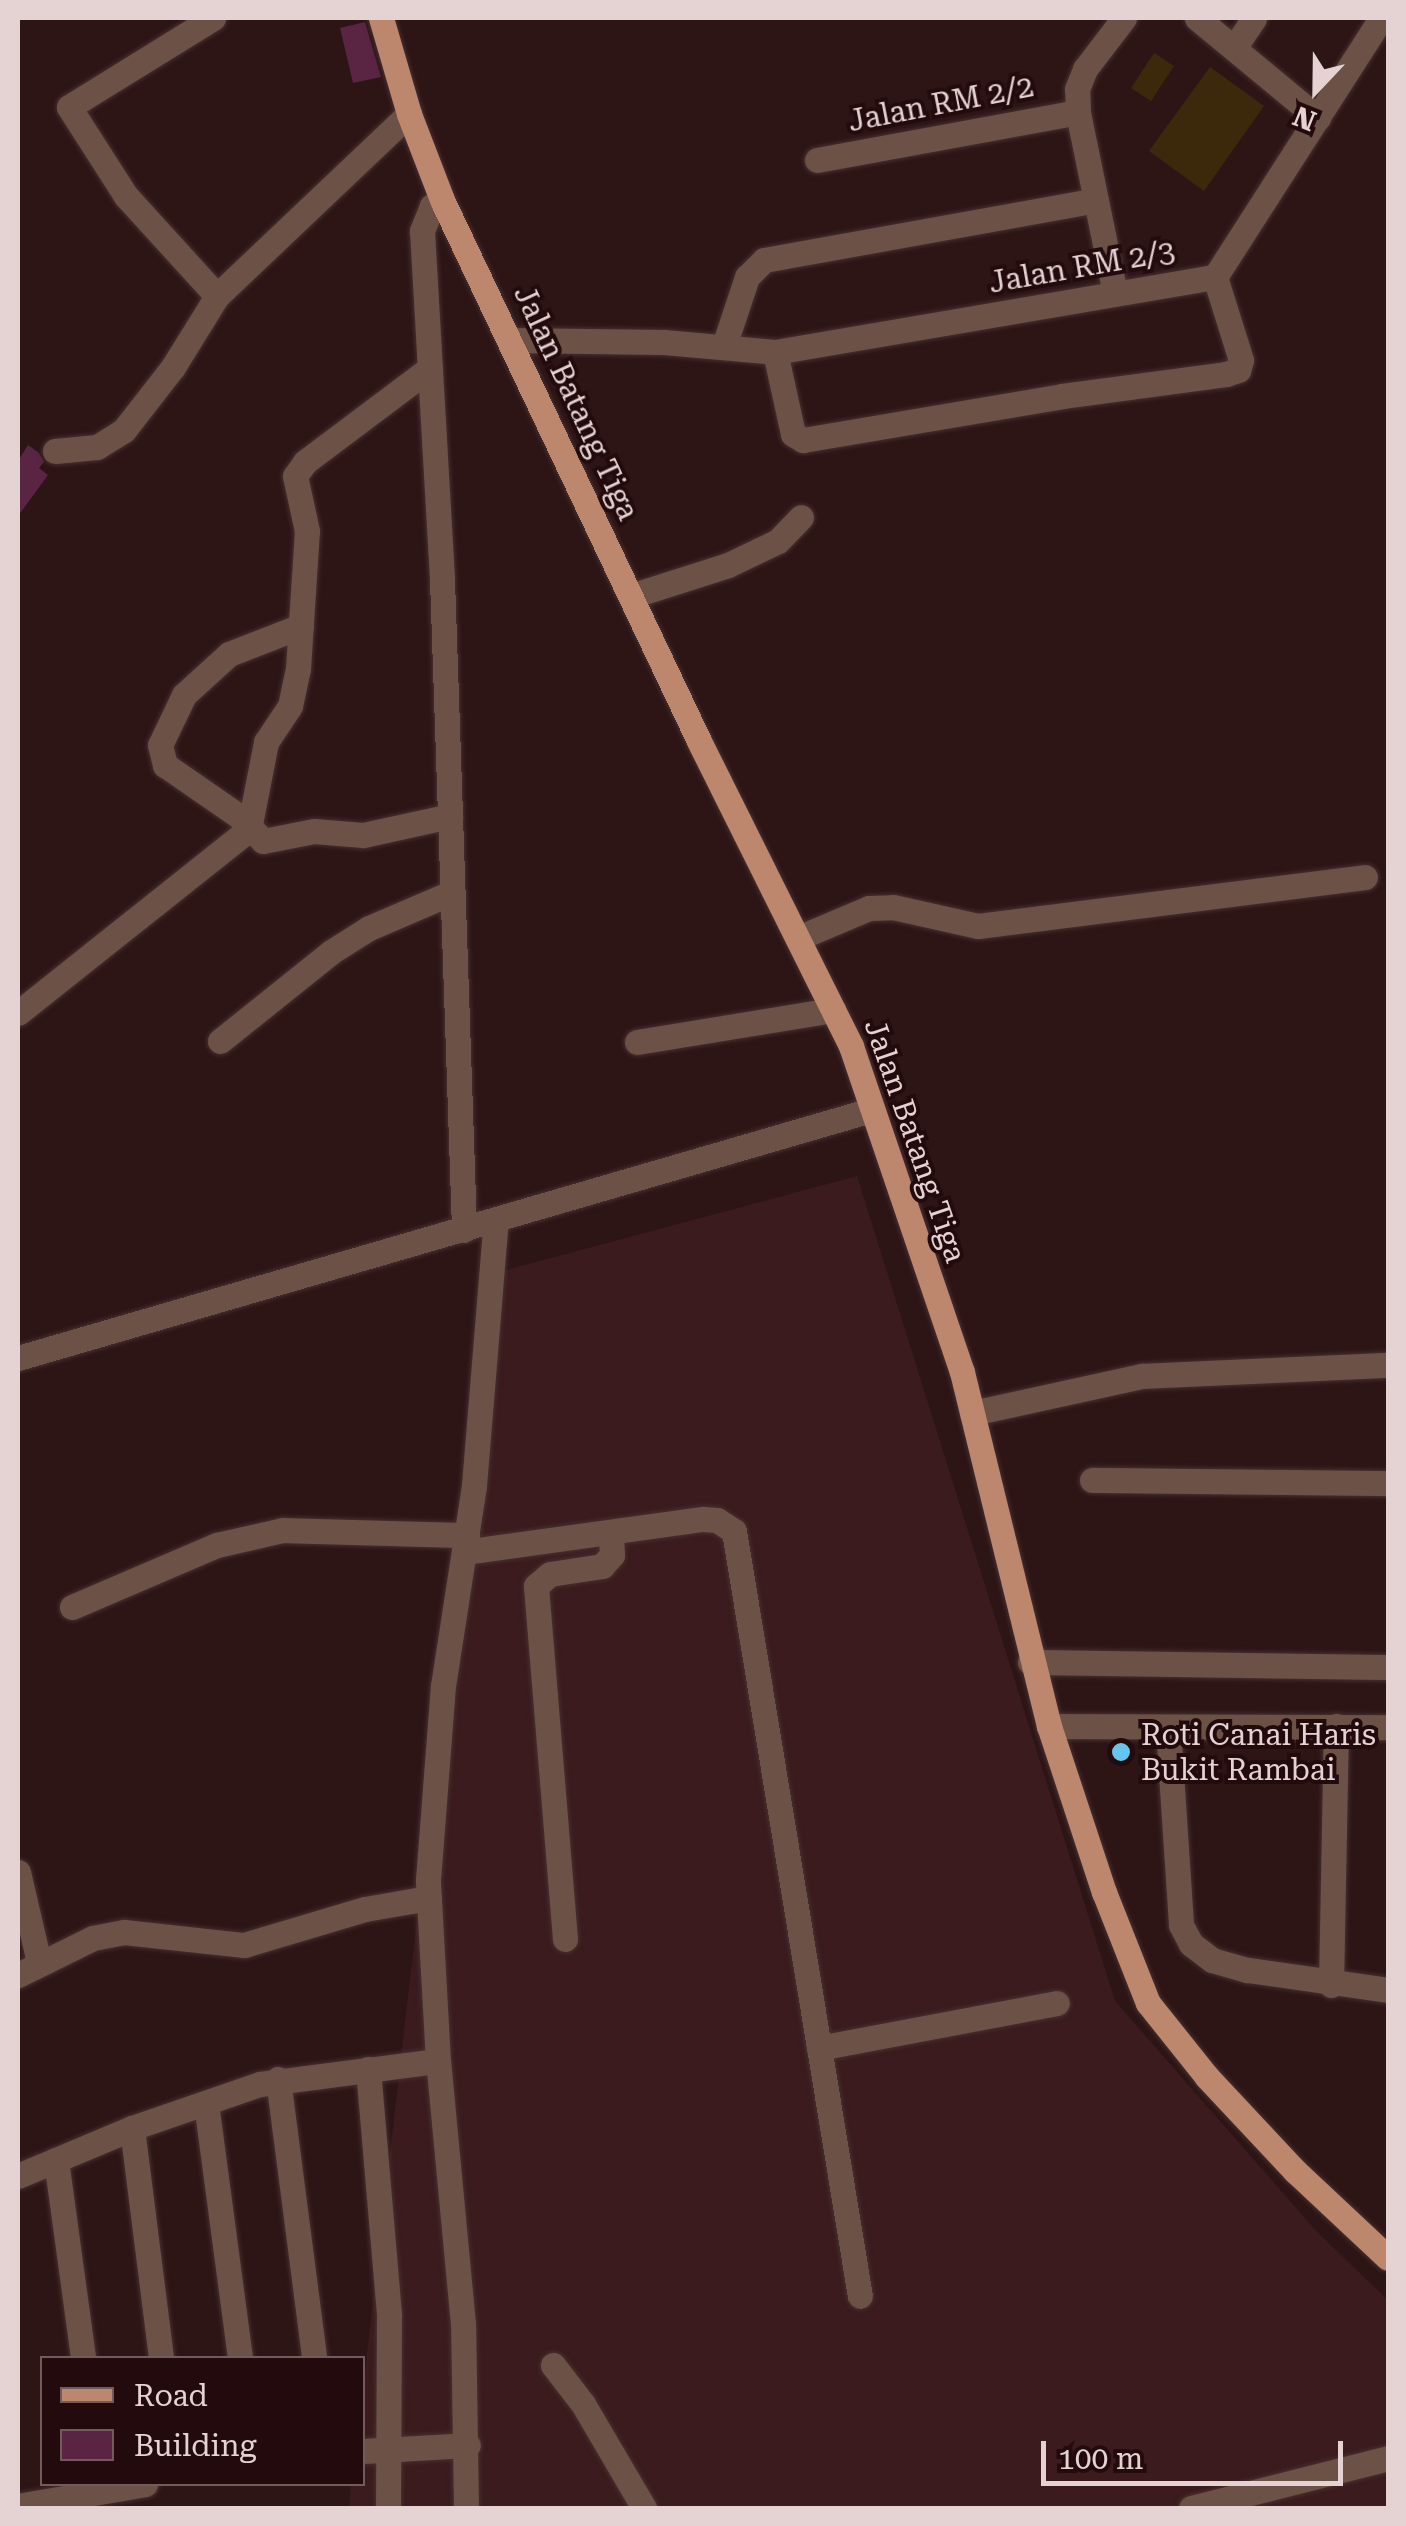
<!DOCTYPE html>
<style>
body{margin:0}
#map{position:relative;width:1406px;height:2526px;overflow:hidden;background:#2d1516;font-family:"Roboto Serif",serif}
div>[style]{position:absolute}
.built>*{inset:0;background:#3b1b1d}
.green>*{inset:0;background:#3c290b}
.building>*{inset:0;background:#5a2443}
.roads{filter:drop-shadow(0 0 2px #473030) drop-shadow(0 0 2px #473030)}
.minor>*{height:25px;margin:-12.5px;padding:0 12.5px;transform-origin:12.5px;border-radius:12.5px;background:#6c5246}
.major>*{height:25px;margin:-12.5px;padding:0 12.5px;transform-origin:12.5px;border-radius:12.5px;background:#bd876e}
.dots>*{width:28px;height:28px;translate:-50% -50%;box-sizing:border-box;border:5px solid #230b0d;border-radius:50%}
span{translate:-50% -50%;white-space:nowrap;text-align:center;line-height:1.15;-webkit-text-stroke:8px #230b0d;paint-order:stroke}
.street-label{font-size:30px;color:#e5d3d3}
.poi-label{font-size:30px;color:#e5d3d3}
.left{translate:0 -50%;text-align:left}
.frame{position:absolute;inset:0;border:20px solid #e5d3d3;pointer-events:none}
.legend{position:absolute;left:40px;top:2356px;width:325px;height:130px;box-sizing:border-box;background:#230b0d;border:2px solid #715b5c;margin:0;padding:12px 18px;list-style:none;font-size:30px;color:#e5d3d3}
.legend li{display:flex;align-items:center;gap:20px;height:50px}
.legend b{width:50px;border:2px solid #715b5c}
.north{position:absolute;left:1266px;top:40px;width:100px;height:100px;-webkit-text-stroke:8px #230b0d;paint-order:stroke;rotate:202deg;font-size:28px;font-weight:700;line-height:40px;text-align:center;color:#e5d3d3}
.north::after{content:'';display:block;margin:auto;width:35px;height:45px;background:#e5d3d3;clip-path:polygon(50% 0,100% 100%,50% 72%,0 100%)}
.scale{position:absolute;left:1041px;top:2441px;width:302px;height:45px;box-sizing:border-box;border:5px solid #e5d3d3;border-top:0;padding-left:12px;font-size:30px;line-height:35px;white-space:nowrap;color:#e5d3d3;-webkit-text-stroke:8px #230b0d;paint-order:stroke}
</style>
<div id="map">
<div class="built">
<i style="clip-path:polygon(857px 1176px,1115px 2001px,1318px 2233px,1388px 2300px,1388px 2508px,349px 2508px,351px 2484px,362px 2484px,363px 2388px,491px 1274px)"></i>
</div>
<div class="green">
<i style="clip-path:polygon(1154px 53px,1174px 66px,1151px 101px,1131px 88px)"></i>
<i style="clip-path:polygon(1210px 67px,1264px 106px,1204px 191px,1149px 151px)"></i>
</div>
<div class="building">
<i style="clip-path:polygon(365px 22px,381px 77px,353px 83px,340px 28px)"></i>
<i style="clip-path:polygon(28px 445px,39px 453px,44px 462px,39px 468px,48px 475px,18px 516px,18px 461px)"></i>
</div>
<div class="roads">
<div class="minor">
<i style="left:213px;top:18px;width:169px;rotate:148.3deg"></i>
<i style="left:69px;top:107px;width:106px;rotate:57.4deg"></i>
<i style="left:126px;top:196px;width:135px;rotate:47.7deg"></i>
<i style="left:1197px;top:18px;width:157px;rotate:39.6deg"></i>
<i style="left:1236px;top:45px;width:32px;rotate:-56deg"></i>
<i style="left:817px;top:160px;width:265px;rotate:-10.4deg"></i>
<i style="left:443px;top:202px;width:12px;rotate:160deg"></i>
<i style="left:432px;top:206px;width:27px;rotate:112deg"></i>
<i style="left:422px;top:231px;width:349px;rotate:86.7deg"></i>
<i style="left:442px;top:579px;width:651px;rotate:88.06deg"></i>
<i style="left:1115px;top:293px;width:185px;rotate:-101.6deg"></i>
<i style="left:1078px;top:112px;width:23px;rotate:-92deg"></i>
<i style="left:1077px;top:89px;width:22px;rotate:-68deg"></i>
<i style="left:1085px;top:69px;width:64px;rotate:-52.6deg"></i>
<i style="left:510px;top:340px;width:154px;rotate:0.7deg"></i>
<i style="left:664px;top:342px;width:111px;rotate:5.1deg"></i>
<i style="left:775px;top:352px;width:446px;rotate:-9.7deg"></i>
<i style="left:1215px;top:277px;width:308px;rotate:-57.3deg"></i>
<i style="left:724px;top:346px;width:73px;rotate:-71.6deg"></i>
<i style="left:747px;top:277px;width:24px;rotate:-45deg"></i>
<i style="left:764px;top:260px;width:337px;rotate:-10.2deg"></i>
<i style="left:775px;top:352px;width:84px;rotate:77.6deg"></i>
<i style="left:793px;top:434px;width:12px;rotate:31deg"></i>
<i style="left:803px;top:440px;width:263px;rotate:-9.6deg"></i>
<i style="left:1062px;top:396px;width:165px;rotate:-7.6deg"></i>
<i style="left:1226px;top:374px;width:13px;rotate:-18deg"></i>
<i style="left:1238px;top:370px;width:10px;rotate:-73deg"></i>
<i style="left:1241px;top:360px;width:87px;rotate:-107.4deg"></i>
<i style="left:55px;top:451px;width:42px;rotate:-5.4deg"></i>
<i style="left:97px;top:447px;width:32px;rotate:-32deg"></i>
<i style="left:124px;top:430px;width:80px;rotate:-52.1deg"></i>
<i style="left:173px;top:367px;width:84px;rotate:-58.2deg"></i>
<i style="left:217px;top:296px;width:265px;rotate:-43.5deg"></i>
<i style="left:631px;top:596px;width:102px;rotate:-17.7deg"></i>
<i style="left:728px;top:565px;width:55px;rotate:-25.6deg"></i>
<i style="left:778px;top:541px;width:33px;rotate:-46deg"></i>
<i style="left:301px;top:626px;width:77px;rotate:158.7deg"></i>
<i style="left:229px;top:654px;width:61px;rotate:137.7deg"></i>
<i style="left:184px;top:695px;width:55px;rotate:115.6deg"></i>
<i style="left:160px;top:745px;width:21px;rotate:76deg"></i>
<i style="left:165px;top:765px;width:91px;rotate:34.7deg"></i>
<i style="left:240px;top:817px;width:33px;rotate:46deg"></i>
<i style="left:263px;top:841px;width:52px;rotate:-11.1deg"></i>
<i style="left:314px;top:831px;width:49px;rotate:4.7deg"></i>
<i style="left:363px;top:835px;width:89px;rotate:-12.3deg"></i>
<i style="left:798px;top:938px;width:77px;rotate:-22.9deg"></i>
<i style="left:869px;top:908px;width:24px;rotate:-2deg"></i>
<i style="left:893px;top:907px;width:87px;rotate:12.6deg"></i>
<i style="left:978px;top:926px;width:390px;rotate:-7.2deg"></i>
<i style="left:18px;top:1013px;width:295px;rotate:-38.5deg"></i>
<i style="left:249px;top:829px;width:89px;rotate:-78.9deg"></i>
<i style="left:266px;top:742px;width:43px;rotate:-56.3deg"></i>
<i style="left:290px;top:706px;width:38px;rotate:-78deg"></i>
<i style="left:298px;top:669px;width:138px;rotate:-86.3deg"></i>
<i style="left:307px;top:531px;width:56px;rotate:-102.3deg"></i>
<i style="left:295px;top:476px;width:17px;rotate:-54deg"></i>
<i style="left:305px;top:462px;width:156px;rotate:-36.9deg"></i>
<i style="left:220px;top:1041px;width:142px;rotate:-38.7deg"></i>
<i style="left:331px;top:952px;width:45px;rotate:-32.3deg"></i>
<i style="left:369px;top:928px;width:91px;rotate:-23.2deg"></i>
<i style="left:637px;top:1042px;width:199px;rotate:-9.3deg"></i>
<i style="left:18px;top:1358px;width:888px;rotate:-16.21deg"></i>
<i style="left:972px;top:1413px;width:174px;rotate:-12.3deg"></i>
<i style="left:1142px;top:1376px;width:246px;rotate:-2.6deg"></i>
<i style="left:1092px;top:1480px;width:296px;rotate:0.6deg"></i>
<i style="left:464px;top:1552px;width:241px;rotate:-7.9deg"></i>
<i style="left:703px;top:1519px;width:14px;rotate:4deg"></i>
<i style="left:717px;top:1520px;width:20px;rotate:33deg"></i>
<i style="left:734px;top:1531px;width:775px;rotate:80.65deg"></i>
<i style="left:72px;top:1607px;width:158px;rotate:-23.2deg"></i>
<i style="left:217px;top:1545px;width:68px;rotate:-12.8deg"></i>
<i style="left:283px;top:1530px;width:184px;rotate:1.6deg"></i>
<i style="left:1030px;top:1662px;width:358px;rotate:0.8deg"></i>
<i style="left:1049px;top:1726px;width:339px;rotate:0.2deg"></i>
<i style="left:1168px;top:1728px;width:197px;rotate:86.2deg"></i>
<i style="left:1181px;top:1925px;width:21px;rotate:62deg"></i>
<i style="left:1191px;top:1944px;width:26px;rotate:37deg"></i>
<i style="left:1212px;top:1960px;width:37px;rotate:16deg"></i>
<i style="left:1248px;top:1970px;width:141px;rotate:8.1deg"></i>
<i style="left:18px;top:1872px;width:92px;rotate:76.9deg"></i>
<i style="left:565px;top:1939px;width:354px;rotate:-94.7deg"></i>
<i style="left:536px;top:1586px;width:18px;rotate:-41deg"></i>
<i style="left:550px;top:1574px;width:53px;rotate:-8.7deg"></i>
<i style="left:602px;top:1566px;width:15px;rotate:-48deg"></i>
<i style="left:612px;top:1555px;width:21px;rotate:-93deg"></i>
<i style="left:18px;top:1975px;width:84px;rotate:-26.3deg"></i>
<i style="left:93px;top:1938px;width:32px;rotate:-11deg"></i>
<i style="left:124px;top:1932px;width:121px;rotate:6.2deg"></i>
<i style="left:244px;top:1945px;width:126px;rotate:-16.6deg"></i>
<i style="left:365px;top:1909px;width:65px;rotate:-9.8deg"></i>
<i style="left:1331px;top:1985px;width:259px;rotate:-88.9deg"></i>
<i style="left:819px;top:2048px;width:242px;rotate:-10.7deg"></i>
<i style="left:368px;top:2069px;width:248px;rotate:85.1deg"></i>
<i style="left:389px;top:2316px;width:192px;rotate:90.3deg"></i>
<i style="left:278px;top:2079px;width:281px;rotate:82.6deg"></i>
<i style="left:206px;top:2103px;width:257px;rotate:82.4deg"></i>
<i style="left:132px;top:2128px;width:232px;rotate:82.8deg"></i>
<i style="left:56px;top:2160px;width:200px;rotate:82.2deg"></i>
<i style="left:18px;top:2176px;width:124px;rotate:-22.8deg"></i>
<i style="left:132px;top:2128px;width:135px;rotate:-19deg"></i>
<i style="left:260px;top:2084px;width:179px;rotate:-7.4deg"></i>
<i style="left:553px;top:2365px;width:49px;rotate:52.4deg"></i>
<i style="left:583px;top:2404px;width:121px;rotate:59.6deg"></i>
<i style="left:362px;top:2451px;width:106px;rotate:-3.2deg"></i>
<i style="left:18px;top:2506px;width:129px;rotate:-9.8deg"></i>
<i style="left:466px;top:2508px;width:184px;rotate:-90.9deg"></i>
<i style="left:463px;top:2324px;width:264px;rotate:-95.4deg"></i>
<i style="left:438px;top:2061px;width:181px;rotate:-93.2deg"></i>
<i style="left:428px;top:1880px;width:195px;rotate:-85.6deg"></i>
<i style="left:443px;top:1686px;width:203px;rotate:-81.2deg"></i>
<i style="left:474px;top:1485px;width:266px;rotate:-85.3deg"></i>
<i style="left:1191px;top:2508px;width:203px;rotate:-14.2deg"></i>
</div>
<div class="major">
<i style="left:381px;top:18px;width:100px;rotate:73.7deg"></i>
<i style="left:409px;top:114px;width:94px;rotate:68.9deg"></i>
<i style="left:443px;top:202px;width:597px;rotate:64.59deg"></i>
<i style="left:699px;top:741px;width:341px;rotate:63.5deg"></i>
<i style="left:851px;top:1046px;width:344px;rotate:71.2deg"></i>
<i style="left:962px;top:1372px;width:365px;rotate:76.2deg"></i>
<i style="left:1049px;top:1726px;width:175px;rotate:71.7deg"></i>
<i style="left:1104px;top:1892px;width:119px;rotate:68.4deg"></i>
<i style="left:1148px;top:2003px;width:95px;rotate:51.4deg"></i>
<i style="left:1207px;top:2077px;width:129px;rotate:46.9deg"></i>
<i style="left:1295px;top:2171px;width:127px;rotate:43.1deg"></i>
</div>
</div>
<div class="dots">
<i style="left:1121px;top:1752px;background:#65c5ee"></i>
</div>
<div class="street-label">
<span style="left:941px;top:104px;rotate:-11deg">Jalan RM 2/2</span>
<span style="left:1082px;top:267px;rotate:-10deg">Jalan RM 2/3</span>
<span style="left:576px;top:403px;rotate:65deg">Jalan Batang Tiga</span>
<span style="left:915px;top:1141px;rotate:71deg">Jalan Batang Tiga</span>
</div>
<div class="poi-label">
<span class="left" style="left:1141px;top:1752px">Roti Canai Haris<br>Bukit Rambai</span>
</div>
<div class="frame"></div>
<ul class="legend">
<li><b style="height:12px;background:#bd876e"></b>Road</li>
<li><b style="height:28px;background:#5a2443"></b>Building</li>
</ul>
<div class="north">N</div>
<div class="scale">100 m</div>
</div>
